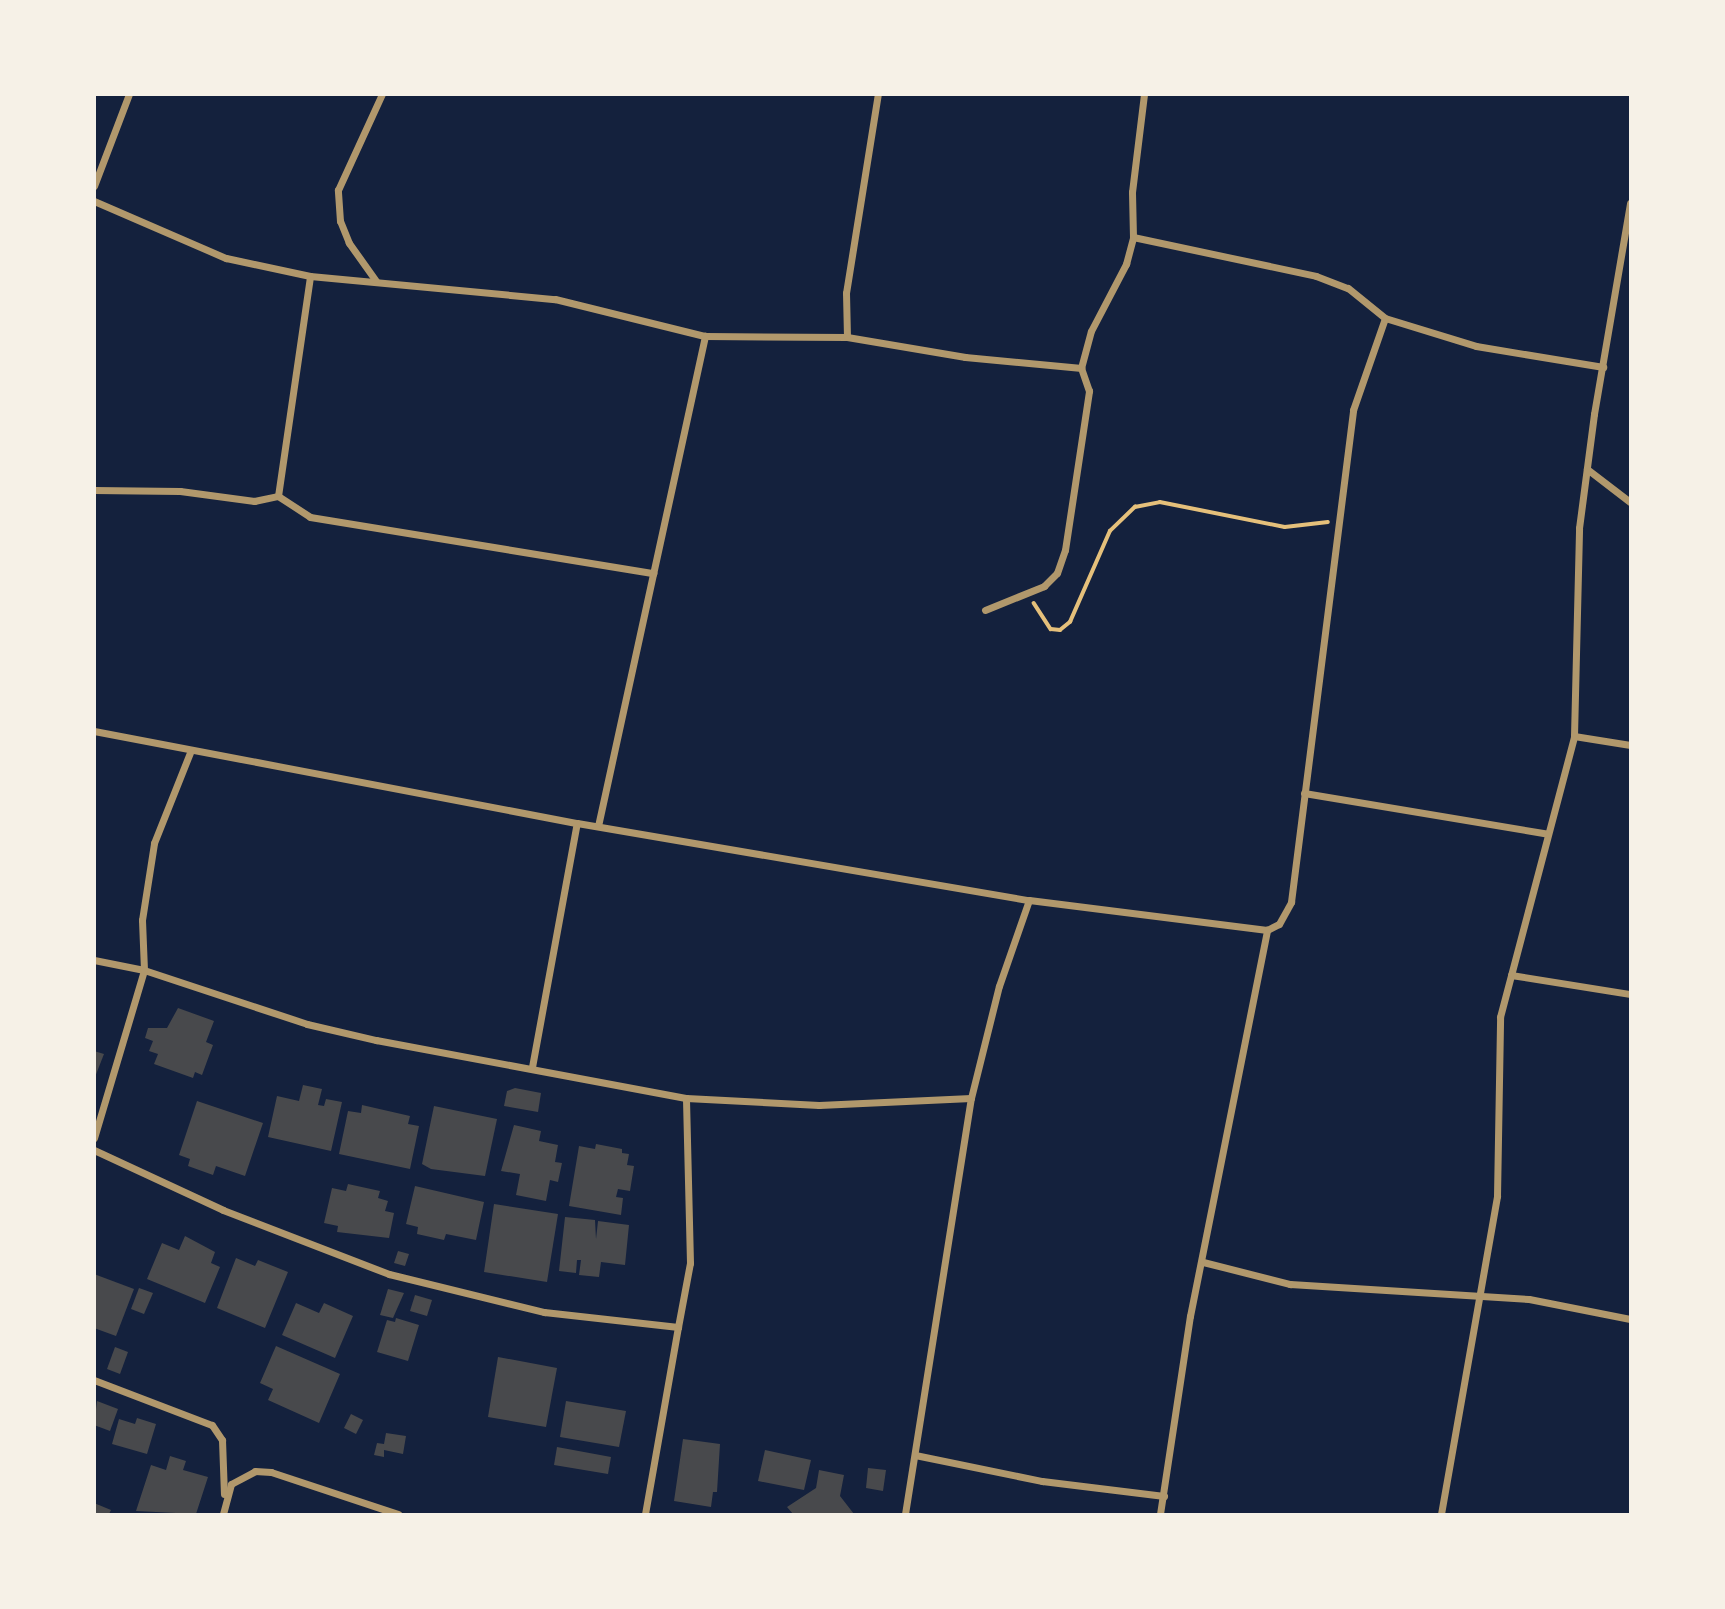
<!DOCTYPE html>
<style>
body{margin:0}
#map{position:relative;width:1725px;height:1609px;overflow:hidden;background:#14213d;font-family:"Nunito Sans",sans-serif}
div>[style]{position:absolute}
.building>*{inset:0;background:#48494c}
.path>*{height:3.5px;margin:-1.75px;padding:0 1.75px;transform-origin:1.75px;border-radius:1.75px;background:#e5c07b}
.minor>*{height:7px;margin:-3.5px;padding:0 3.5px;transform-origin:3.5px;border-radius:3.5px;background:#b1986c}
span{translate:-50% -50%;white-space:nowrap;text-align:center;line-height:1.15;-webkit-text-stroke:7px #f6f1e7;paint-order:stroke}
.frame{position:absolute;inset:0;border:96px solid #f6f1e7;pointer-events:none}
</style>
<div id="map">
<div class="building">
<i style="clip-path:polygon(178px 1008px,214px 1021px,206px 1042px,213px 1045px,202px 1075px,195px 1072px,193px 1078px,154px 1064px,158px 1054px,149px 1051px,153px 1041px,145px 1038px,148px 1028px,167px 1028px)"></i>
<i style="clip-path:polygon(94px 1051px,104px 1054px,95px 1077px,94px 1077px)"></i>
<i style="clip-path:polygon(303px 1085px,322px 1089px,318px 1105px,324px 1106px,326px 1099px,342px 1102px,331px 1151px,268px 1137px,277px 1096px,299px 1101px)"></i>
<i style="clip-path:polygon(515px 1088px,541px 1093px,538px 1112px,504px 1106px,507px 1091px)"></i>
<i style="clip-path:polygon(197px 1101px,263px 1123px,245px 1176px,216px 1166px,213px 1175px,188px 1166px,190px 1159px,179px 1155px)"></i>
<i style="clip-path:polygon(362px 1105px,410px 1116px,408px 1124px,419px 1126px,410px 1169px,339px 1154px,348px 1111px,361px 1113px)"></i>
<i style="clip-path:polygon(434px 1106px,497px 1119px,485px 1176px,431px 1169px,422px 1164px)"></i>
<i style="clip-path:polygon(514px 1125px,541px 1131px,539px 1141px,558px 1145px,555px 1162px,562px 1163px,558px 1182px,550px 1180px,546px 1201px,516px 1195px,520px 1174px,501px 1171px)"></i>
<i style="clip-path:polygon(596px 1144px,622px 1149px,622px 1153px,629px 1154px,627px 1165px,634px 1166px,630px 1191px,618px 1189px,616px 1197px,623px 1198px,621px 1215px,569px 1206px,579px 1146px,595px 1149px)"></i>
<i style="clip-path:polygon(348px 1184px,380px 1191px,378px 1198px,388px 1201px,385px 1211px,394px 1213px,389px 1238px,337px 1232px,338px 1226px,324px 1223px,332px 1188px,346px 1191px)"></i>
<i style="clip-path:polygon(415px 1186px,484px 1202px,476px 1240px,446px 1234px,444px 1240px,417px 1234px,418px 1227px,406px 1224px)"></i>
<i style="clip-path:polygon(494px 1204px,558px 1214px,547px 1282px,484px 1272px)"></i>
<i style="clip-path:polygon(565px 1217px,595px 1220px,596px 1239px,598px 1221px,629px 1225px,625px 1265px,601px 1262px,599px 1277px,579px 1275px,581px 1260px,577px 1260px,576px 1273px,559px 1271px)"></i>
<i style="clip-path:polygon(185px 1236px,215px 1252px,211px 1263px,220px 1267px,205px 1303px,147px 1279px,162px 1243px,179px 1250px)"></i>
<i style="clip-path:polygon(398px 1251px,409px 1254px,405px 1266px,394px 1263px)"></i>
<i style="clip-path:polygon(236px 1258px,255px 1266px,258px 1260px,288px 1272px,265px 1328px,217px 1308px)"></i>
<i style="clip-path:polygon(94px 1274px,134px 1289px,116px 1336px,94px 1328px)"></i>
<i style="clip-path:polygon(139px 1288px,153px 1293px,144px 1314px,131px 1309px)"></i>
<i style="clip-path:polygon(388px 1289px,404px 1293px,393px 1318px,380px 1315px)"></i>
<i style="clip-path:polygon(415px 1295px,432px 1300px,427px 1316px,410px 1311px)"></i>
<i style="clip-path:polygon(296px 1303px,319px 1313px,324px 1303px,353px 1316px,335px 1358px,282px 1335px)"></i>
<i style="clip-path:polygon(396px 1318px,419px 1325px,408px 1361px,377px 1352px,387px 1320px,395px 1322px)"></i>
<i style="clip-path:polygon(276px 1346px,340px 1374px,319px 1423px,268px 1400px,273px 1389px,260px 1383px)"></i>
<i style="clip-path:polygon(115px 1347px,128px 1352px,120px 1374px,107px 1369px)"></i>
<i style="clip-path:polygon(498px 1357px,557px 1368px,546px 1427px,488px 1417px)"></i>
<i style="clip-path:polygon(97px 1401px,118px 1409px,110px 1431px,94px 1425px)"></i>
<i style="clip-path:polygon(566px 1401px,626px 1411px,619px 1447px,560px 1437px)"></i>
<i style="clip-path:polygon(351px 1414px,363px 1420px,356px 1434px,344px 1428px)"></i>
<i style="clip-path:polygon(137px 1418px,156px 1424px,147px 1454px,112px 1444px,119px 1419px,135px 1424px)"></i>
<i style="clip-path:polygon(386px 1433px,406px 1436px,403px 1454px,384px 1450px,384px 1457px,374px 1455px,377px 1443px,384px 1444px)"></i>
<i style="clip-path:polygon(683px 1439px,720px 1444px,717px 1492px,713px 1492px,711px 1507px,674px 1501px)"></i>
<i style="clip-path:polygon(557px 1447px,611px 1457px,608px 1474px,554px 1465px)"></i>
<i style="clip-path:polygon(765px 1450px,811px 1460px,804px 1490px,758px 1481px)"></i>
<i style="clip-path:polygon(170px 1456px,186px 1461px,183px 1470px,208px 1477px,196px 1514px,136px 1511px,151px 1465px,166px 1470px)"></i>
<i style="clip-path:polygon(868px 1468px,886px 1470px,883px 1491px,866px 1488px)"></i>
<i style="clip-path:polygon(819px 1470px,844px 1475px,840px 1496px,854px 1514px,793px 1514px,787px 1507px,816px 1488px)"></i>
<i style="clip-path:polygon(94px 1503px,111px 1510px,109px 1514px,94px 1514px)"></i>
</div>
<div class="path">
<i style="left:1034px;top:603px;width:31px;rotate:57deg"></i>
<i style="left:1051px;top:629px;width:9px;rotate:6deg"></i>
<i style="left:1060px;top:630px;width:13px;rotate:-39deg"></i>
<i style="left:1070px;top:622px;width:99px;rotate:-66.3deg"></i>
<i style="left:1110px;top:531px;width:35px;rotate:-44deg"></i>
<i style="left:1135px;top:507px;width:25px;rotate:-11deg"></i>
<i style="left:1160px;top:502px;width:127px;rotate:11.3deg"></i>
<i style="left:1285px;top:527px;width:43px;rotate:-6.6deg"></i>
</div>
<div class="minor">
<i style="left:94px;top:186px;width:98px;rotate:-69.2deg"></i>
<i style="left:94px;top:201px;width:144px;rotate:23.4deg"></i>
<i style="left:226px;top:258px;width:86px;rotate:12.1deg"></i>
<i style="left:310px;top:276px;width:246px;rotate:5.4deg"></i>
<i style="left:555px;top:299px;width:154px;rotate:13.9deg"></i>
<i style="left:705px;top:336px;width:142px;rotate:0.4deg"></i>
<i style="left:847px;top:337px;width:120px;rotate:9.6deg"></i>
<i style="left:965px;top:357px;width:117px;rotate:5.4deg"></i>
<i style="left:1133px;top:237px;width:187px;rotate:12deg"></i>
<i style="left:1316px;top:276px;width:34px;rotate:21deg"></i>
<i style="left:1348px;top:288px;width:48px;rotate:39deg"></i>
<i style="left:1385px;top:318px;width:95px;rotate:17.1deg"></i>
<i style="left:1476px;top:346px;width:129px;rotate:9.4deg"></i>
<i style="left:376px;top:281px;width:47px;rotate:-125.4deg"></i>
<i style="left:349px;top:243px;width:24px;rotate:-112deg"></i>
<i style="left:340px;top:221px;width:31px;rotate:-94deg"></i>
<i style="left:338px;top:190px;width:106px;rotate:-65.4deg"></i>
<i style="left:847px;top:337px;width:44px;rotate:-91.3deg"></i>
<i style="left:846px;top:293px;width:202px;rotate:-80.9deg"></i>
<i style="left:1587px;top:469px;width:54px;rotate:37.5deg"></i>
<i style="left:94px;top:490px;width:86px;rotate:0.7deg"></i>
<i style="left:180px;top:491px;width:75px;rotate:7.7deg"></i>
<i style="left:254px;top:501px;width:25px;rotate:-12deg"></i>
<i style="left:278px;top:496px;width:38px;rotate:33deg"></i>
<i style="left:310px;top:517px;width:348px;rotate:9.3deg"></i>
<i style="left:278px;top:496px;width:222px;rotate:-81.7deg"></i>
<i style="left:985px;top:610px;width:64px;rotate:-22.1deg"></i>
<i style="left:1044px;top:586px;width:18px;rotate:-45deg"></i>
<i style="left:1057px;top:573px;width:24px;rotate:-71deg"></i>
<i style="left:1065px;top:550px;width:161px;rotate:-81.4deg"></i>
<i style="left:1089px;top:391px;width:24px;rotate:-109deg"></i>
<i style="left:1081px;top:368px;width:38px;rotate:-75deg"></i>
<i style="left:1091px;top:331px;width:76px;rotate:-62.4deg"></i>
<i style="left:1126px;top:264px;width:28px;rotate:-75deg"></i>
<i style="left:1133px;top:237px;width:45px;rotate:-91.3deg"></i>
<i style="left:1132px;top:192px;width:99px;rotate:-83deg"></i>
<i style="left:94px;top:731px;width:492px;rotate:10.8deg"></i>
<i style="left:577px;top:823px;width:459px;rotate:9.7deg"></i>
<i style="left:1029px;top:900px;width:240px;rotate:7.2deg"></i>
<i style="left:1267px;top:930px;width:13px;rotate:-27deg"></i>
<i style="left:1279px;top:924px;width:25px;rotate:-61deg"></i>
<i style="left:1291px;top:902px;width:496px;rotate:-82.8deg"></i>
<i style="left:1353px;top:410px;width:97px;rotate:-70.8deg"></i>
<i style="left:1574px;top:736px;width:57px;rotate:9.1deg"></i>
<i style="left:1304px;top:793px;width:247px;rotate:9.5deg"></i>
<i style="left:598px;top:826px;width:502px;rotate:-77.68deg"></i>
<i style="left:94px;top:960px;width:51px;rotate:11.3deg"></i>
<i style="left:144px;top:970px;width:172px;rotate:18.3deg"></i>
<i style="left:307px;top:1024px;width:71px;rotate:13.1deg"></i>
<i style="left:376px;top:1040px;width:315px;rotate:10.6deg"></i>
<i style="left:686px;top:1098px;width:133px;rotate:3deg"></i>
<i style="left:819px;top:1105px;width:152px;rotate:-2.6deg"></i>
<i style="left:1511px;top:975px;width:121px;rotate:9.1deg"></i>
<i style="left:532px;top:1067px;width:248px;rotate:-79.6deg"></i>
<i style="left:94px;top:1138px;width:175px;rotate:-73.4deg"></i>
<i style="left:144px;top:970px;width:50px;rotate:-92.3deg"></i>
<i style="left:142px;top:920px;width:78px;rotate:-81.1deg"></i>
<i style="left:154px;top:843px;width:100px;rotate:-68.3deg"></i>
<i style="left:94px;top:1150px;width:142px;rotate:24.9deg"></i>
<i style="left:223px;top:1210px;width:178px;rotate:21.1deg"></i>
<i style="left:389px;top:1274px;width:160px;rotate:13.8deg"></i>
<i style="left:544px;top:1312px;width:135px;rotate:6.4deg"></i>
<i style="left:678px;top:1327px;width:65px;rotate:-79.4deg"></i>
<i style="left:690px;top:1263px;width:165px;rotate:-91.4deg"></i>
<i style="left:1203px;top:1262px;width:90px;rotate:14.2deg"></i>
<i style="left:1290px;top:1284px;width:239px;rotate:3.6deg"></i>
<i style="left:1529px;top:1299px;width:103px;rotate:11.2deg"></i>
<i style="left:94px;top:1380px;width:126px;rotate:20.9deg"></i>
<i style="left:212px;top:1425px;width:18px;rotate:56deg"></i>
<i style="left:222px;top:1440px;width:54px;rotate:87.9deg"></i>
<i style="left:915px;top:1455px;width:130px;rotate:11.6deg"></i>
<i style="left:1042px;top:1481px;width:123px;rotate:7deg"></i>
<i style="left:223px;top:1514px;width:31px;rotate:-75deg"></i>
<i style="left:231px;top:1484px;width:27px;rotate:-28deg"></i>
<i style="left:255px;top:1471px;width:16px;rotate:4deg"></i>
<i style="left:271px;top:1472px;width:134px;rotate:18.3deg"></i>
<i style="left:645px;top:1514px;width:190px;rotate:-80deg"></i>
<i style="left:905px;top:1514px;width:421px;rotate:-81deg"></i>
<i style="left:971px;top:1098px;width:115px;rotate:-76deg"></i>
<i style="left:999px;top:986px;width:91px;rotate:-70.8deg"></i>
<i style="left:1160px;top:1514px;width:200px;rotate:-81.4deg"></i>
<i style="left:1190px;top:1316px;width:394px;rotate:-78.7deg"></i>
<i style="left:1441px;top:1514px;width:323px;rotate:-80deg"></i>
<i style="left:1497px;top:1196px;width:179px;rotate:-89deg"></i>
<i style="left:1500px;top:1017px;width:291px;rotate:-75.2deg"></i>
<i style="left:1574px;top:736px;width:208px;rotate:-88.6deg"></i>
<i style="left:1579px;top:528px;width:115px;rotate:-82.5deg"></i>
<i style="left:1594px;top:414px;width:214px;rotate:-80.3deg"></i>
</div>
<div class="frame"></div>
</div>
